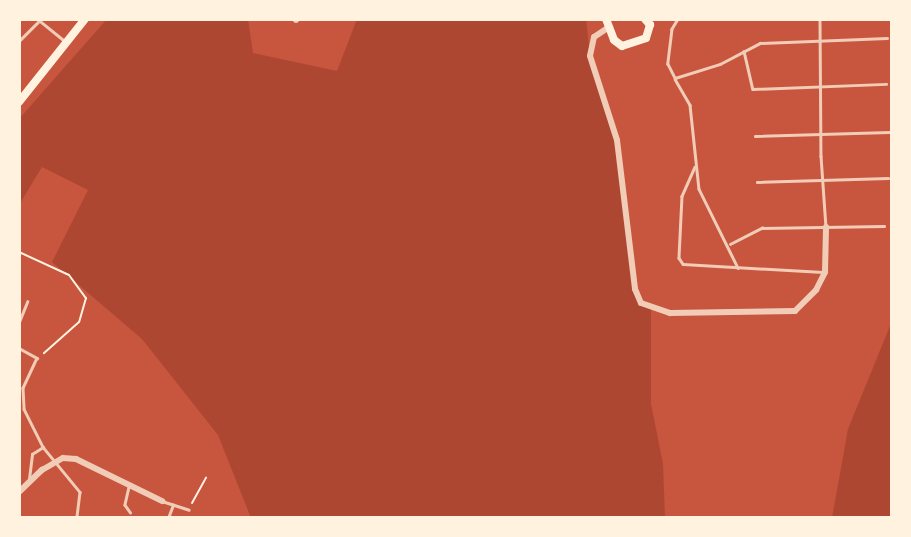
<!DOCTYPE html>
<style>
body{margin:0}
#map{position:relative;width:911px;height:537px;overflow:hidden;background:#c8553d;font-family:Karla,sans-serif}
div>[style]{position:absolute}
.green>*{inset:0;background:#ae4732}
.path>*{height:2px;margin:-1px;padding:0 1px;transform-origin:1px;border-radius:1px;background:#fff3e0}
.service>*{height:2.5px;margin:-1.25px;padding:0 1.25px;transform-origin:1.25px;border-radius:1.25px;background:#f1ccb7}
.minor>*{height:6px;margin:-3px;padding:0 3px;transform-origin:3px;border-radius:3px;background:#f1ccb7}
.secondary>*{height:8px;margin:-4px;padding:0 4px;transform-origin:4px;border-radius:4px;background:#fff3e0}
span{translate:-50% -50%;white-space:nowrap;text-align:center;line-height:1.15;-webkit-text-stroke:7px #fff3e0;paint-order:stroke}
.frame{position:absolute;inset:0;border:21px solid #fff3e0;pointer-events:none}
</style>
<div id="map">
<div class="green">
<i style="clip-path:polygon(107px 19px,248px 19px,253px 53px,337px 71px,357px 19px,586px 19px,590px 56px,617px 140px,635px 289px,641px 303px,651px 309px,651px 404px,663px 464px,665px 518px,251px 518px,218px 435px,142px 339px,52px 262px,88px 190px,42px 167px,19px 205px,19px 119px)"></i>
<i style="clip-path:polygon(892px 321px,892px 518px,832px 518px,848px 429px)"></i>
</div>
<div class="path">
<i style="left:19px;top:252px;width:55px;rotate:24.7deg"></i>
<i style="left:69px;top:275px;width:29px;rotate:54deg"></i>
<i style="left:86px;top:298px;width:25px;rotate:106deg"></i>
<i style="left:79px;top:322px;width:47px;rotate:138.5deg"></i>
<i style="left:192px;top:503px;width:29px;rotate:-61deg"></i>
</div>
<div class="service">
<i style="left:678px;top:19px;width:12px;rotate:121deg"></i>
<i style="left:672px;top:29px;width:35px;rotate:97deg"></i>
<i style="left:668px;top:64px;width:16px;rotate:63deg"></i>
<i style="left:675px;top:78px;width:47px;rotate:-17.3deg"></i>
<i style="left:720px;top:64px;width:45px;rotate:-27.7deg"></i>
<i style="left:760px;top:43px;width:127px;rotate:-2.3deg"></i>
<i style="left:820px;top:19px;width:137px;rotate:89.6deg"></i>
<i style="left:821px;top:156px;width:71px;rotate:86deg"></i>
<i style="left:40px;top:21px;width:33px;rotate:39deg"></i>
<i style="left:19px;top:41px;width:31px;rotate:-45deg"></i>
<i style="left:744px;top:51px;width:39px;rotate:77deg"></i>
<i style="left:753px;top:89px;width:133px;rotate:-2.2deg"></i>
<i style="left:675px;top:79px;width:30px;rotate:60deg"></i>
<i style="left:690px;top:105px;width:84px;rotate:83.9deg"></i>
<i style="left:699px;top:189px;width:88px;rotate:63.7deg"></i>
<i style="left:755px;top:136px;width:134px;rotate:-1.7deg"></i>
<i style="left:695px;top:167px;width:32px;rotate:114deg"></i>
<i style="left:682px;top:196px;width:62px;rotate:92.8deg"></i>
<i style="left:679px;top:258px;width:7px;rotate:56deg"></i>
<i style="left:683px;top:264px;width:140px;rotate:3.3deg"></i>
<i style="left:757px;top:182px;width:131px;rotate:-1.7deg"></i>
<i style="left:730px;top:244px;width:36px;rotate:-27deg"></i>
<i style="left:762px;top:228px;width:122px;rotate:-0.9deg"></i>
<i style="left:19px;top:322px;width:22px;rotate:-68deg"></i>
<i style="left:19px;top:348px;width:21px;rotate:29deg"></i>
<i style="left:37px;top:358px;width:33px;rotate:115deg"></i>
<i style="left:23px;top:388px;width:21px;rotate:87deg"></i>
<i style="left:24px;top:409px;width:42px;rotate:63.4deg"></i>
<i style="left:43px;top:447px;width:58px;rotate:50.6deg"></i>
<i style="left:80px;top:492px;width:26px;rotate:97deg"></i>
<i style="left:29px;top:479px;width:25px;rotate:-83deg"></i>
<i style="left:32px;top:454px;width:13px;rotate:-32deg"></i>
<i style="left:129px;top:487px;width:18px;rotate:103deg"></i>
<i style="left:125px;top:505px;width:9px;rotate:54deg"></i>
<i style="left:162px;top:501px;width:28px;rotate:18deg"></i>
<i style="left:168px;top:518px;width:14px;rotate:-69deg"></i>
</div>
<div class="minor">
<i style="left:296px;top:20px;width:1px;rotate:-90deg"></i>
<i style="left:609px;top:27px;width:18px;rotate:146deg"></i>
<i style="left:594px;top:37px;width:19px;rotate:102deg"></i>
<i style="left:590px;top:56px;width:88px;rotate:72.2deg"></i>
<i style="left:617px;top:140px;width:150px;rotate:83.1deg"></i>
<i style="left:635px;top:289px;width:15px;rotate:67deg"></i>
<i style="left:641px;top:303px;width:31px;rotate:19deg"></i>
<i style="left:670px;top:313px;width:125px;rotate:-0.9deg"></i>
<i style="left:795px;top:311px;width:30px;rotate:-45deg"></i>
<i style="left:816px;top:290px;width:20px;rotate:-63deg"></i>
<i style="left:825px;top:272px;width:45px;rotate:-88.7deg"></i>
<i style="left:19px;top:492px;width:32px;rotate:-44deg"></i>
<i style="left:42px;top:470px;width:24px;rotate:-30deg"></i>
<i style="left:63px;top:458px;width:13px;rotate:4deg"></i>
<i style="left:76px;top:459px;width:96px;rotate:26deg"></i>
</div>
<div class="secondary">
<i style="left:606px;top:19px;width:22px;rotate:69deg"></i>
<i style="left:614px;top:40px;width:10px;rotate:37deg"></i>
<i style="left:622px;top:46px;width:25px;rotate:-18deg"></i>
<i style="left:646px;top:38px;width:14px;rotate:-73deg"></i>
<i style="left:650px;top:25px;width:8px;rotate:-130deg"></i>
<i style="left:19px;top:102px;width:106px;rotate:-51.5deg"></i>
</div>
<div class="frame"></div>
</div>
